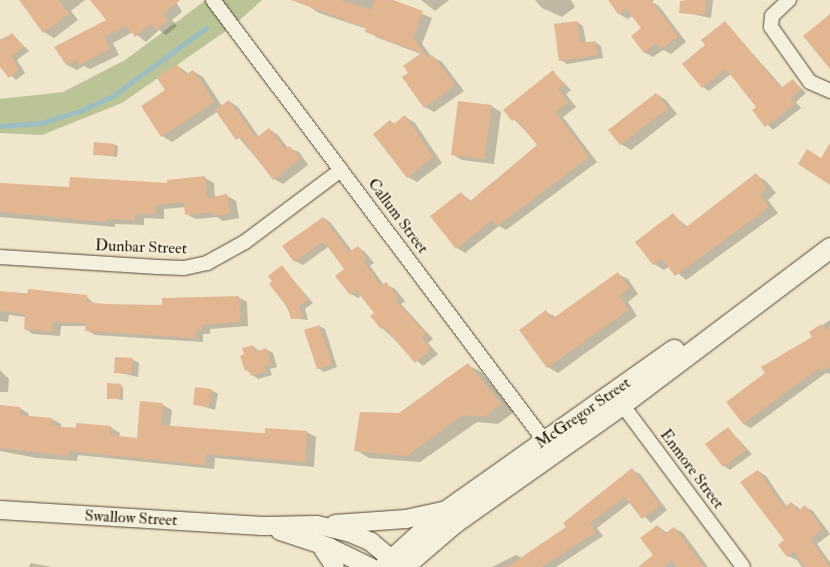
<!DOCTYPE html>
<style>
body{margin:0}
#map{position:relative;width:830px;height:567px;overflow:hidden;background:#f0e6cb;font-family:"IM FELL Double Pica",serif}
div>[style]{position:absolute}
.green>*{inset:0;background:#bac497}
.shadow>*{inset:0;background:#0003}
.stream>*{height:5px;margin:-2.5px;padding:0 2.5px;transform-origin:2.5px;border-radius:2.5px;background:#9dbdc0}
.building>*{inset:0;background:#e3b692}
.roads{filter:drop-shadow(0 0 1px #564838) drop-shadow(0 0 1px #564838)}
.minor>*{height:14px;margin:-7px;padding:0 7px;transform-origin:7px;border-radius:7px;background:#f5efdd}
.tertiary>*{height:18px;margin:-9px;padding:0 9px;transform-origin:9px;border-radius:9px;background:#f5efdd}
.secondary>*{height:20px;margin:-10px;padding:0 10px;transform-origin:10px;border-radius:10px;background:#f5efdd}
span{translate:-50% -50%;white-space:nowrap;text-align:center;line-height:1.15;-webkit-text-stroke:4px #f5efdd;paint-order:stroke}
.street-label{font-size:16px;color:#221407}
</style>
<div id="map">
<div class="green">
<i style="clip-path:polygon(206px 0,262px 0,233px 26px,122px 103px,42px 135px,0 133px,0 99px,63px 92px,125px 60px)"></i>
</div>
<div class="shadow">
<i style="clip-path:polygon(27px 0,85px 0,71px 11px,78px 20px,54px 38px,44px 32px)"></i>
<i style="clip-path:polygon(92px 0,175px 0,182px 12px,172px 20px,177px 26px,166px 35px,159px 30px,146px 42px,133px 32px,113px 43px,119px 55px,90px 69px,84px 66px,77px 70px,67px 65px,56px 47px,108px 20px)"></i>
<i style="clip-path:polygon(312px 0,390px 0,432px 18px,422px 44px,431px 56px,442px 62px,464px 91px,434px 112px,425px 107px,410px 73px,421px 54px,376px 37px,367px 29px,319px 13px,310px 7px)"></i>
<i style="clip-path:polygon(421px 0,449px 0,435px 11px)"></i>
<i style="clip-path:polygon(535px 0,571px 0,575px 7px,562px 17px,542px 8px)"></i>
<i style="clip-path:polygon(609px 0,654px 0,652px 2px,659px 6px,686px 42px,671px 54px,663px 50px,653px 57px,644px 52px,642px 29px,632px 16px,628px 19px,619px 14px)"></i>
<i style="clip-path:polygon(687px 0,713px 0,711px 18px,680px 12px)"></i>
<i style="clip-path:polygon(577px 22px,583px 26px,586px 43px,595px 42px,601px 46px,603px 58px,567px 64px,561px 60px)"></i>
<i style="clip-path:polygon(725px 22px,783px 88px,793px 80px,806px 93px,796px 102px,801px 108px,773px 130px,754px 111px,758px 107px,731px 74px,709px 91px,703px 87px,707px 46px)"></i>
<i style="clip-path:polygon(12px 34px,29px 51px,17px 60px,25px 73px,16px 80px,0 65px,0 40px)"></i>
<i style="clip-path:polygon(177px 65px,189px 74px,193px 71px,203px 77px,222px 106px,229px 101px,238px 107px,259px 137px,269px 129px,278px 135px,288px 148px,299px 152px,308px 165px,283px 184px,274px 179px,217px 112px,172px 142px,162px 136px,142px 107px,167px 90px)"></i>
<i style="clip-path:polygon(553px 72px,571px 90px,566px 94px,576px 107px,563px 117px,597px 162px,506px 230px,499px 226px,465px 253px,457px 248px,432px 217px,461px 193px,471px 201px,539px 145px,505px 110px)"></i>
<i style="clip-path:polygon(656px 94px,666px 100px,677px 114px,631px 150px,621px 144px)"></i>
<i style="clip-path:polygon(491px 106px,501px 112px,494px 164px,462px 160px,452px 154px)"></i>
<i style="clip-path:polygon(406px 117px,415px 123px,442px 163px,417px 182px,408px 177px,391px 122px,396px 124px)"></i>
<i style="clip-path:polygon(115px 145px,118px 146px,117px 157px,94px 154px)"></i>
<i style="clip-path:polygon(756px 175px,766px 181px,776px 193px,768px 200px,778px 213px,686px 280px,670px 266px,664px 270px,654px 264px,637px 242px,673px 215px,688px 227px)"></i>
<i style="clip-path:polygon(205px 178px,214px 183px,215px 197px,226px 195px,236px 201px,239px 218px,223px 221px,217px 217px,196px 219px,186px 214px,186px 207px,164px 209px,164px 219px,144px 218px,144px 225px,115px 224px,115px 227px,0 217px,0 185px,70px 189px,168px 185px)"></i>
<i style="clip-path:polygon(324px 218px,331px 223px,352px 251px,358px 247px,365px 252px,374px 263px,370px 266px,384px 285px,394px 288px,405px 301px,401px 304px,433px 339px,428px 343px,438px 354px,423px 366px,382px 328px,376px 314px,361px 296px,358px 298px,351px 294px,346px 269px,328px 247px,303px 265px,295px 261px)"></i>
<i style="clip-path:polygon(282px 267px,313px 303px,305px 309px,308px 320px,292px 318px,274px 281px)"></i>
<i style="clip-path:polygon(618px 274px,628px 279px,638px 294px,628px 302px,637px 316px,558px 373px,548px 367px,546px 312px,556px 317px)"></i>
<i style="clip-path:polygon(0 292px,86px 296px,94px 304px,163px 307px,238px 297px,247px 302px,248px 326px,210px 329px,210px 334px,203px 334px,203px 342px,95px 335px,87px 330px,87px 326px,61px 326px,60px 336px,33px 334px,25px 329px,26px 317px,9px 315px,8px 322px,0 321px)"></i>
<i style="clip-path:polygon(830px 320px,830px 374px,826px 373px,751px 428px,743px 424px,814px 338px,811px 333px)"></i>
<i style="clip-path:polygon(319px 326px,325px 329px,337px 367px,324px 372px,318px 368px)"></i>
<i style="clip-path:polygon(253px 346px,260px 352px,266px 349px,273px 353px,277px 367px,270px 369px,272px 375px,258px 379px,246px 370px)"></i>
<i style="clip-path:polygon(132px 359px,139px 363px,138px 377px,115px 372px)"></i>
<i style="clip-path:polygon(468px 365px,481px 372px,514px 412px,498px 424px,477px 422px,420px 462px,369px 458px,356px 450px)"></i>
<i style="clip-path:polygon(0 370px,9px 379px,8px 392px,0 392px)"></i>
<i style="clip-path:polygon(120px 385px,123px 387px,123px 400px,108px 398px)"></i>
<i style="clip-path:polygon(211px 390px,218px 394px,215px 410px,194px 404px)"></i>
<i style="clip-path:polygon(163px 405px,172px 410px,170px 427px,266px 434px,267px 430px,307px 432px,316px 437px,314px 467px,215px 458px,214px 469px,78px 455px,77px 461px,37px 458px,0 451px,0 406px,20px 408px,29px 414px,29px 417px,52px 419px,61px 424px,61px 428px,110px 427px,120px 433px,119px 437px,138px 439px)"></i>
<i style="clip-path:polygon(728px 428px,752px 454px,730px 470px,724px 466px)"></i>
<i style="clip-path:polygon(632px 470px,640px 474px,667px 510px,651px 523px,631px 502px,597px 528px,603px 536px,556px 567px,492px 567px,516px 555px,522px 558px,568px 527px)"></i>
<i style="clip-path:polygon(758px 471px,766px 476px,787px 507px,792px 503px,801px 510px,805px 507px,813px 511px,830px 534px,817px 544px,830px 562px,830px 567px,802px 567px,797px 560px,788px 556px,786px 540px)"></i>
<i style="clip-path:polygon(658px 526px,667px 533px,674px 528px,683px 533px,708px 567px,640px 567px,655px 556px)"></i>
<i style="clip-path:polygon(31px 563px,52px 567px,29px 567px)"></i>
</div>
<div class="stream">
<i style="left:0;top:126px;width:41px;rotate:-4.2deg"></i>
<i style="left:41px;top:123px;width:41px;rotate:-17.1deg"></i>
<i style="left:80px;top:111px;width:38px;rotate:-25deg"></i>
<i style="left:114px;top:95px;width:114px;rotate:-36.1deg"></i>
</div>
<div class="building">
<i style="clip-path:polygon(19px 0,58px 0,69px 14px,43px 33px)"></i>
<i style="clip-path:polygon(90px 0,180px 0,163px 14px,168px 20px,156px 30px,151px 24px,135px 37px,126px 26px,104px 37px,110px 49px,79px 65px,77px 60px,66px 65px,54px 47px,106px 20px)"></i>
<i style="clip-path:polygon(291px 0,340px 0,371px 10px,375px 0,393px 0,423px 11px,413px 38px,428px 58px,432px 55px,455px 85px,424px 108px,402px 77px,408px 73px,403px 66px,421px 53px,365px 32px,366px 28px)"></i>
<i style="clip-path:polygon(608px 0,651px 0,678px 37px,661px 49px,656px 43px,644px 53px,631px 36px,641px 28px,626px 9px,618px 14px)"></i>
<i style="clip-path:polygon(686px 0,706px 0,705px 15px,679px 13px,680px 1px)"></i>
<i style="clip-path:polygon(830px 14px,830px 69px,803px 36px)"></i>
<i style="clip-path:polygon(577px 21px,580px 43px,595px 41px,597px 55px,559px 61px,554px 24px)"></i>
<i style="clip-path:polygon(725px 21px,781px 88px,793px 79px,801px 89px,790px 98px,795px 104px,765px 127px,752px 110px,756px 107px,726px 69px,702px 88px,682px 64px,705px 45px,701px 40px)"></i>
<i style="clip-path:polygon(12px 33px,24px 47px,11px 56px,19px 69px,9px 78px,0 67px,0 38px,2px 41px)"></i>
<i style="clip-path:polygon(177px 64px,185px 75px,193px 70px,214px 102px,161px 137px,141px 106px,165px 90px,157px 78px)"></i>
<i style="clip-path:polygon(553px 70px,564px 85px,558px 89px,568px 102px,555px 112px,589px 157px,497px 226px,492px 220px,456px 249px,430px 216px,461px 192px,469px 202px,537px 145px,516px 119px,512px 121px,503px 110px)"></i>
<i style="clip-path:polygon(656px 93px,668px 108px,620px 145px,608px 130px)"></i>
<i style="clip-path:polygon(229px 100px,256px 138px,269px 128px,285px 149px,290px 146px,300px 159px,273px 180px,241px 137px,236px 140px,215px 110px)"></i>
<i style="clip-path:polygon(458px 101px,492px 105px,484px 159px,451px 155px)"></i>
<i style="clip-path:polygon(405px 115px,433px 157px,407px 178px,373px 134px,390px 120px,394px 124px)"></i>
<i style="clip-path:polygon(94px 142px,115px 144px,114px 156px,93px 155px)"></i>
<i style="clip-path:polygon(830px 143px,830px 185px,798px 164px,807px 149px,821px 158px)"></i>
<i style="clip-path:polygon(756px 173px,767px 187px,759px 194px,769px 207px,675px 276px,662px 259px,653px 265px,635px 242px,673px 213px,685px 228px)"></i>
<i style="clip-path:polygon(205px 176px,207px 198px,227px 194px,230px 213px,213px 216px,212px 212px,185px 215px,184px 202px,156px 205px,155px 214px,135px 214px,135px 220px,106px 219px,106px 222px,0 212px,0 183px,69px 187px,70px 177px,167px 183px,167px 180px)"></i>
<i style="clip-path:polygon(323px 217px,349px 252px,358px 246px,367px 258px,363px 261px,381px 286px,386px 282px,398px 297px,395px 300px,426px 334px,422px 338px,431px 349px,415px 363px,384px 327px,381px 329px,370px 316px,374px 313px,356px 290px,350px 295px,335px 276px,344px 269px,327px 246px,322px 242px,294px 262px,282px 246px)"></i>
<i style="clip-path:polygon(282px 265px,308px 299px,299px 306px,303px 318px,291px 319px,288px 308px,269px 284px,272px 281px,268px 276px)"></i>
<i style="clip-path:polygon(618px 272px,629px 288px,619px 296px,628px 310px,547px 368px,519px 330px,546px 310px,552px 319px)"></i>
<i style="clip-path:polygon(28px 289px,87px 295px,86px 302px,106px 304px,162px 305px,162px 298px,239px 296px,240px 322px,202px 325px,202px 330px,195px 330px,195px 338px,85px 331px,86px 323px,53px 322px,52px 332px,24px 329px,25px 314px,0 311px,0 291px,27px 294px)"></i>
<i style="clip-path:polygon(821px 324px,825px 330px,830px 326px,830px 366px,821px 371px,819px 368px,743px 424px,726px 402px,765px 373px,761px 367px,812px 337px,809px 332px)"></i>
<i style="clip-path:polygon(319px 325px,332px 364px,317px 369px,304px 330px)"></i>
<i style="clip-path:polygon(253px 345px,255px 352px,266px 348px,271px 364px,264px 366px,266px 371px,251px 376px,249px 370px,245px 371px,240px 356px,244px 354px,242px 348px)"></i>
<i style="clip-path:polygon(115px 357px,133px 358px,131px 374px,114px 373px)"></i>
<i style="clip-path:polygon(468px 363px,501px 404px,484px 417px,463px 415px,407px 456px,354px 451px,360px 412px,399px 413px)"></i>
<i style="clip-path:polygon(107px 383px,121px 384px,120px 399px,107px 399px)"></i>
<i style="clip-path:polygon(195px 387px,212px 389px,209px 407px,193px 405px)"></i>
<i style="clip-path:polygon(140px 401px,163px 403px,161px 425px,260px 433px,265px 433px,265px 428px,307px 431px,305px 462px,206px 454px,205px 465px,69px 451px,68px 456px,0 448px,0 405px,20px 407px,19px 415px,52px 418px,52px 426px,76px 428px,76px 423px,111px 426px,110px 435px,137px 438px)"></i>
<i style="clip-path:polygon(728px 427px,746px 450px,723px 467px,705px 444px)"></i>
<i style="clip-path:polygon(632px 468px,660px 505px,642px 519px,625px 497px,590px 523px,596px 532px,541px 567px,507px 567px,566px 527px,563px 523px)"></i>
<i style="clip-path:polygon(758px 470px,784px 508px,791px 502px,798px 511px,805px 505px,823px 529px,810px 539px,830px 567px,805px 567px,794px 551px,787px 557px,778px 545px,784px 540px,740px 482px)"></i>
<i style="clip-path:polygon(657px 525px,664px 534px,674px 527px,704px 567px,677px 567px,672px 560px,663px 567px,638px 567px,653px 555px,640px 538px)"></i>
</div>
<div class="roads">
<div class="minor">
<i style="left:213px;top:0;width:559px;rotate:53.07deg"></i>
<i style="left:789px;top:0;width:23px;rotate:137deg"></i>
<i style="left:772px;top:16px;width:11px;rotate:95deg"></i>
<i style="left:771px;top:27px;width:67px;rotate:54.7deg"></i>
<i style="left:810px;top:82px;width:22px;rotate:24deg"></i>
<i style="left:0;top:257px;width:158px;rotate:3.6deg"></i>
<i style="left:158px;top:267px;width:26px;rotate:2deg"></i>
<i style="left:184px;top:268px;width:24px;rotate:-12deg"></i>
<i style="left:207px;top:263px;width:43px;rotate:-28.9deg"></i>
<i style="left:245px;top:242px;width:120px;rotate:-36.9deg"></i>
<i style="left:618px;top:399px;width:209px;rotate:53.3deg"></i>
</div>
<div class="tertiary">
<i style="left:0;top:510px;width:263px;rotate:3.5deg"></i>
<i style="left:263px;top:526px;width:54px;rotate:-1.1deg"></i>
<i style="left:317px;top:525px;width:32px;rotate:13deg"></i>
<i style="left:348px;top:532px;width:25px;rotate:23deg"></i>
<i style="left:371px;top:542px;width:26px;rotate:40deg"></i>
<i style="left:391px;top:559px;width:8px;rotate:76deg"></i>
<i style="left:335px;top:524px;width:71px;rotate:-4deg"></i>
<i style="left:406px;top:519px;width:42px;rotate:-12.4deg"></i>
<i style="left:280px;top:531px;width:52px;rotate:18.1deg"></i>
<i style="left:329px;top:547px;width:46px;rotate:26deg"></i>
<i style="left:320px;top:544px;width:27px;rotate:57deg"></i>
</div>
<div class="secondary">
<i style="left:384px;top:567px;width:77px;rotate:-42.4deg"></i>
<i style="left:441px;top:515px;width:286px;rotate:-35.3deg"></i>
<i style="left:404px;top:567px;width:67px;rotate:-40.8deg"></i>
<i style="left:455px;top:523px;width:204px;rotate:-35.2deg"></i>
<i style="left:622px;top:405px;width:261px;rotate:-37deg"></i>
</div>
</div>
<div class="street-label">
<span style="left:398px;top:216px;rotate:53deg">Callum Street</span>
<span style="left:141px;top:247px;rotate:2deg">Dunbar Street</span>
<span style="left:583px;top:413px;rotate:-35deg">McGregor Street</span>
<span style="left:692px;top:469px;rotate:53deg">Enmore Street</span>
<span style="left:131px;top:518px;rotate:3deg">Swallow Street</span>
</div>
</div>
